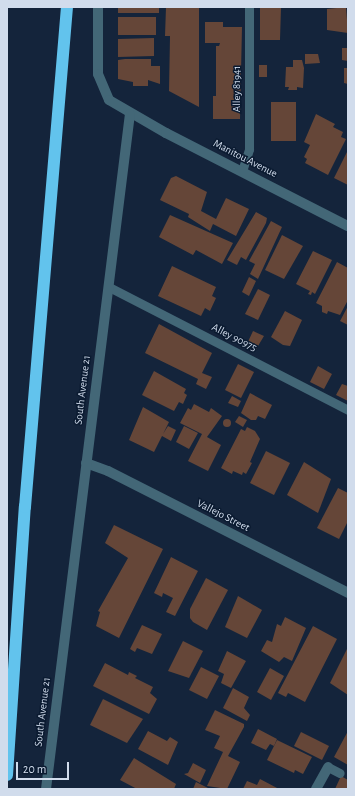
<!DOCTYPE html>
<style>
body{margin:0}
#map{position:relative;width:355px;height:796px;overflow:hidden;background:#14243b;font-family:"Alegreya Sans",sans-serif}
div>[style]{position:absolute}
.building>*{inset:0;background:#654638}
.round{border-radius:50%}
.service>*{height:9px;margin:-4.5px;padding:0 4.5px;transform-origin:4.5px;border-radius:4.5px;background:#436777}
.minor>*{height:10px;margin:-5px;padding:0 5px;transform-origin:5px;border-radius:5px;background:#436777}
.motorway>*{height:12px;margin:-6px;padding:0 6px;transform-origin:6px;border-radius:6px;background:#62c3ed}
span{translate:-50% -50%;white-space:nowrap;text-align:center;line-height:1.15;-webkit-text-stroke:3px #0b1b31;paint-order:stroke}
.street-label{font-size:11px;color:#d1dcec}
.frame{position:absolute;inset:0;border:8px solid #d1dcec;pointer-events:none}
.scale{position:absolute;left:16px;top:762px;width:53px;height:18px;box-sizing:border-box;border:2px solid #d1dcec;border-top:0;padding-left:5px;font-size:12px;line-height:14px;white-space:nowrap;color:#d1dcec;-webkit-text-stroke:3px #0b1b31;paint-order:stroke}
</style>
<div id="map">
<div class="building">
<i style="clip-path:polygon(118px 7px,159px 7px,159px 13px,118px 13px)"></i>
<i style="clip-path:polygon(166px 7px,199px 7px,199px 107px,169px 91px,170px 36px,165px 36px)"></i>
<i style="clip-path:polygon(260px 7px,281px 7px,280px 40px,260px 40px)"></i>
<i style="clip-path:polygon(346px 7px,348px 33px,327px 30px,327px 9px)"></i>
<i style="clip-path:polygon(118px 17px,156px 17px,156px 35px,118px 35px)"></i>
<i style="clip-path:polygon(205px 22px,223px 22px,223px 27px,242px 27px,240px 119px,213px 119px,213px 96px,216px 96px,216px 46px,219px 46px,220px 43px,205px 43px)"></i>
<i style="clip-path:polygon(154px 38px,154px 56px,118px 57px,118px 39px)"></i>
<i style="clip-path:polygon(342px 48px,348px 48px,348px 61px,342px 60px)"></i>
<i style="clip-path:polygon(305px 54px,318px 54px,320px 63px,305px 64px)"></i>
<i style="clip-path:polygon(125px 59px,151px 59px,151px 66px,160px 66px,160px 84px,148px 80px,148px 86px,133px 86px,133px 82px,118px 79px,118px 60px)"></i>
<i style="clip-path:polygon(293px 60px,302px 60px,304px 68px,303px 88px,297px 87px,297px 90px,288px 90px,289px 87px,285px 87px,286px 67px,293px 67px)"></i>
<i style="clip-path:polygon(259px 65px,267px 65px,267px 77px,259px 77px)"></i>
<i style="clip-path:polygon(344px 68px,348px 68px,348px 84px,344px 83px)"></i>
<i style="clip-path:polygon(271px 102px,296px 102px,296px 141px,271px 141px)"></i>
<i style="clip-path:polygon(316px 114px,335px 124px,333px 127px,343px 132px,341px 137px,346px 139px,328px 175px,305px 163px,307px 159px,304px 157px,310px 145px,304px 142px)"></i>
<i style="clip-path:polygon(348px 150px,348px 185px,334px 178px)"></i>
<i style="clip-path:polygon(176px 176px,207px 192px,201px 211px,216px 219px,226px 198px,249px 209px,236px 236px,213px 224px,210px 231px,188px 217px,189px 214px,160px 200px,171px 178px)"></i>
<i style="clip-path:polygon(256px 212px,267px 218px,266px 223px,246px 260px,241px 257px,237px 265px,227px 260px)"></i>
<i style="clip-path:polygon(170px 215px,233px 243px,222px 264px,196px 250px,193px 255px,159px 237px)"></i>
<i style="clip-path:polygon(271px 221px,282px 227px,258px 279px,250px 274px,255px 264px,249px 261px)"></i>
<i style="clip-path:polygon(282px 235px,303px 246px,284px 279px,265px 270px)"></i>
<i style="clip-path:polygon(313px 251px,332px 260px,315px 294px,312px 292px,311px 295px,308px 294px,310px 291px,296px 284px)"></i>
<i style="clip-path:polygon(337px 262px,348px 268px,348px 300px,340px 315px,328px 311px,327px 314px,322px 312px,322px 306px,316px 303px)"></i>
<i style="clip-path:polygon(172px 266px,216px 287px,212px 296px,216px 298px,210px 311px,205px 308px,201px 316px,158px 296px)"></i>
<i style="clip-path:polygon(249px 277px,256px 281px,249px 296px,242px 292px)"></i>
<i style="clip-path:polygon(258px 289px,270px 295px,258px 320px,245px 314px)"></i>
<i style="clip-path:polygon(348px 306px,348px 325px,340px 321px)"></i>
<i style="clip-path:polygon(285px 311px,302px 320px,290px 346px,283px 345px,271px 337px)"></i>
<i style="clip-path:polygon(159px 324px,212px 353px,202px 373px,212px 377px,206px 389px,196px 384px,198px 379px,145px 353px)"></i>
<i style="clip-path:polygon(253px 331px,264px 336px,255px 351px,246px 346px)"></i>
<i style="clip-path:polygon(238px 364px,254px 372px,241px 398px,225px 390px)"></i>
<i style="clip-path:polygon(318px 366px,332px 374px,324px 389px,310px 382px)"></i>
<i style="clip-path:polygon(154px 371px,186px 389px,184px 393px,187px 395px,183px 404px,179px 402px,174px 411px,142px 395px)"></i>
<i style="clip-path:polygon(342px 384px,348px 386px,348px 401px,336px 395px)"></i>
<i style="clip-path:polygon(250px 393px,272px 405px,265px 419px,258px 416px,256px 420px,251px 420px,241px 413px)"></i>
<i style="clip-path:polygon(232px 396px,241px 401px,238px 407px,228px 403px)"></i>
<i style="clip-path:polygon(194px 404px,209px 412px,211px 408px,222px 416px,207px 437px,221px 445px,208px 471px,188px 461px,202px 434px,180px 423px,188px 408px,191px 410px)"></i>
<i style="clip-path:polygon(143px 407px,169px 422px,163px 434px,168px 426px,176px 430px,171px 441px,162px 436px,154px 452px,129px 440px)"></i>
<i style="clip-path:polygon(239px 416px,247px 420px,243px 427px,235px 422px)"></i>
<i class="round" style="left:223px;top:419px;width:8px;height:8px"></i>
<i style="clip-path:polygon(184px 426px,198px 433px,189px 449px,176px 442px)"></i>
<i style="clip-path:polygon(247px 427px,255px 431px,260px 439px,250px 462px,252px 463px,246px 474px,243px 472px,242px 475px,233px 471px,232px 474px,221px 468px,241px 429px,245px 431px)"></i>
<i style="clip-path:polygon(266px 451px,290px 463px,274px 495px,250px 483px)"></i>
<i style="clip-path:polygon(304px 462px,331px 479px,318px 513px,287px 495px)"></i>
<i style="clip-path:polygon(338px 488px,348px 493px,348px 521px,339px 539px,317px 528px)"></i>
<i style="clip-path:polygon(114px 525px,163px 549px,119px 638px,96px 626px,100px 612px,98px 611px,128px 558px,105px 543px)"></i>
<i style="clip-path:polygon(171px 557px,198px 571px,175px 616px,166px 612px,173px 598px,163px 593px,162px 597px,154px 593px)"></i>
<i style="clip-path:polygon(206px 578px,228px 590px,207px 630px,193px 622px,190px 618px,190px 609px)"></i>
<i style="clip-path:polygon(238px 596px,262px 610px,247px 638px,225px 627px)"></i>
<i style="clip-path:polygon(285px 617px,306px 628px,292px 661px,284px 657px,279px 662px,261px 651px,267px 640px,272px 642px,277px 624px,281px 626px)"></i>
<i style="clip-path:polygon(142px 625px,162px 634px,152px 654px,137px 648px,135px 652px,130px 649px)"></i>
<i style="clip-path:polygon(313px 626px,337px 639px,305px 702px,288px 693px,286px 697px,278px 693px)"></i>
<i style="clip-path:polygon(183px 641px,203px 651px,189px 678px,168px 671px)"></i>
<i style="clip-path:polygon(348px 647px,348px 695px,330px 683px)"></i>
<i style="clip-path:polygon(227px 651px,246px 661px,231px 688px,221px 683px,224px 674px,218px 671px)"></i>
<i style="clip-path:polygon(105px 663px,128px 675px,129px 672px,137px 676px,135px 678px,153px 687px,150px 693px,157px 699px,149px 714px,93px 686px)"></i>
<i style="clip-path:polygon(201px 667px,219px 676px,207px 699px,189px 690px)"></i>
<i style="clip-path:polygon(270px 668px,284px 676px,271px 700px,257px 692px)"></i>
<i style="clip-path:polygon(233px 688px,249px 697px,244px 708px,250px 715px,247px 721px,223px 708px)"></i>
<i style="clip-path:polygon(103px 699px,143px 719px,127px 743px,90px 725px)"></i>
<i style="clip-path:polygon(215px 710px,244px 724px,244px 727px,228px 756px,240px 762px,227px 789px,207px 786px,223px 752px,214px 748px,220px 736px,205px 730px)"></i>
<i style="clip-path:polygon(258px 729px,277px 739px,274px 746px,270px 744px,266px 750px,251px 743px)"></i>
<i style="clip-path:polygon(148px 731px,167px 741px,170px 737px,178px 742px,168px 765px,138px 749px)"></i>
<i style="clip-path:polygon(348px 731px,348px 765px,334px 757px)"></i>
<i style="clip-path:polygon(301px 732px,329px 746px,322px 760px,294px 746px)"></i>
<i style="clip-path:polygon(277px 740px,312px 757px,303px 774px,295px 770px,294px 773px,267px 760px)"></i>
<i style="clip-path:polygon(134px 758px,176px 784px,174px 789px,137px 789px,120px 780px)"></i>
<i style="clip-path:polygon(193px 763px,206px 770px,200px 783px,184px 774px,188px 773px)"></i>
<i style="clip-path:polygon(341px 776px,348px 780px,348px 789px,335px 789px)"></i>
<i style="clip-path:polygon(260px 779px,279px 789px,243px 789px,247px 781px,257px 785px)"></i>
<i style="clip-path:polygon(196px 782px,210px 789px,193px 789px)"></i>
</div>
<div class="service">
<i style="left:242px;top:171px;width:23px;rotate:-72deg"></i>
<i style="left:249px;top:149px;width:142px;rotate:-90deg"></i>
<i style="left:109px;top:287px;width:269px;rotate:27.2deg"></i>
<i style="left:328px;top:767px;width:13px;rotate:27deg"></i>
</div>
<div class="minor">
<i style="left:98px;top:7px;width:67px;rotate:90deg"></i>
<i style="left:98px;top:74px;width:28px;rotate:67deg"></i>
<i style="left:109px;top:100px;width:66px;rotate:30.1deg"></i>
<i style="left:166px;top:133px;width:204px;rotate:27.1deg"></i>
<i style="left:86px;top:463px;width:23px;rotate:20deg"></i>
<i style="left:108px;top:471px;width:269px;rotate:26.9deg"></i>
<i style="left:46px;top:789px;width:680px;rotate:-82.91deg"></i>
<i style="left:316px;top:789px;width:25px;rotate:-61deg"></i>
</div>
<div class="motorway">
<i style="left:7px;top:775px;width:269px;rotate:-86.2deg"></i>
<i style="left:25px;top:507px;width:502px;rotate:-85.2deg"></i>
</div>
<div class="street-label">
<span style="left:237px;top:89px;rotate:-90deg">Alley 81941</span>
<span style="left:245px;top:159px;rotate:27deg">Manitou Avenue</span>
<span style="left:234px;top:338px;rotate:27deg">Alley 90975</span>
<span style="left:83px;top:390px;rotate:-83deg">South Avenue 21</span>
<span style="left:223px;top:516px;rotate:27deg">Vallejo Street</span>
<span style="left:43px;top:712px;rotate:-83deg">South Avenue 21</span>
</div>
<div class="frame"></div>
<div class="scale">20 m</div>
</div>
